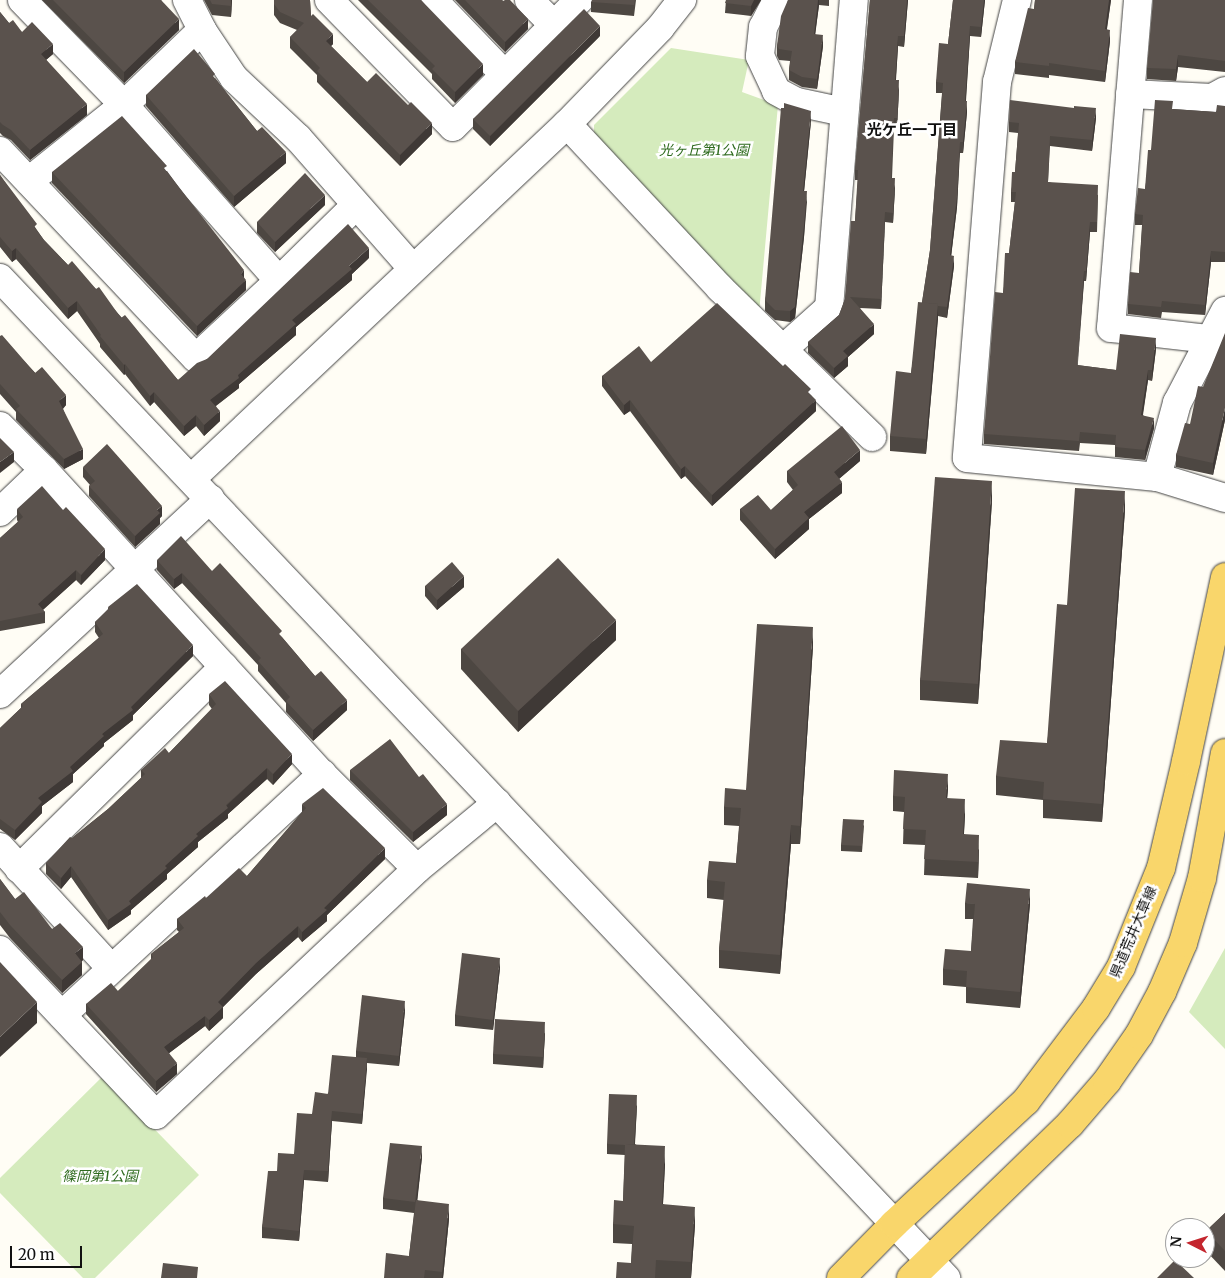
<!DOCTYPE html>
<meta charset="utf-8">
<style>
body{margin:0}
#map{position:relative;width:1225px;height:1278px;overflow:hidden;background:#fffdf5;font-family:Merriweather,"Noto Sans JP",serif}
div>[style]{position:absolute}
.green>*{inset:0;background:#d5ebbd}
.roads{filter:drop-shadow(0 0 1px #444) drop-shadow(0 0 1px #444)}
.minor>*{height:28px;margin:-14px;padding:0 14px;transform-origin:14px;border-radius:14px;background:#fff}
.major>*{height:28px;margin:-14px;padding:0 14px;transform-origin:14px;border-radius:14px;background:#f9d66b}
.wall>*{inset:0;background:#4d4742}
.shaded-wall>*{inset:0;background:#3f3936}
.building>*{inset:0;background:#5a524d}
span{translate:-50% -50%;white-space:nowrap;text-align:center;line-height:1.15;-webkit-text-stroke:5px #fff;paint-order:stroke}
.park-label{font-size:14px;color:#2f6b1f;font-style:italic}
.street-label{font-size:14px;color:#111}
.neighbourhood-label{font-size:15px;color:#111;font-weight:700}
.north{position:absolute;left:1165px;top:1218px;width:50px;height:50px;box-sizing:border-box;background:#fff;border:1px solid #a0a0a0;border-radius:50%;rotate:275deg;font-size:14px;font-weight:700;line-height:20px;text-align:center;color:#111}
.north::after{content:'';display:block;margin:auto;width:18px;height:22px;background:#c4262e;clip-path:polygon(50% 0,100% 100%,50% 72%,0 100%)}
.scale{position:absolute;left:10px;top:1246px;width:72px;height:22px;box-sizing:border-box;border:2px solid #111;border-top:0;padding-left:6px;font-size:15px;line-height:18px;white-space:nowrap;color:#111;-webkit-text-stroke:4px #fff;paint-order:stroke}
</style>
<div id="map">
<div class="green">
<i style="clip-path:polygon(671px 48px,749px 60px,742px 92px,778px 105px,759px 313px,594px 135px,594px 125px)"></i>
<i style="clip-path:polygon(1225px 948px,1225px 1049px,1189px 1012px)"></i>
<i style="clip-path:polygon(103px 1076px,199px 1175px,95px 1278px,83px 1278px,0 1193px,0 1178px)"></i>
</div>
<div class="roads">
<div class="minor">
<i style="left:22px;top:0;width:146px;rotate:45.8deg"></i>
<i style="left:124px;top:105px;width:235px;rotate:48.6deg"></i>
<i style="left:187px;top:0;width:34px;rotate:63deg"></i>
<i style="left:202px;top:30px;width:58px;rotate:56.3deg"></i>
<i style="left:234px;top:78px;width:88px;rotate:43.2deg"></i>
<i style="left:298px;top:138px;width:174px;rotate:48.7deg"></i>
<i style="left:329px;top:0;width:177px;rotate:45.7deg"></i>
<i style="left:453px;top:127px;width:179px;rotate:-45.2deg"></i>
<i style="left:433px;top:0;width:104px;rotate:46.2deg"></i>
<i style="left:529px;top:0;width:35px;rotate:45deg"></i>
<i style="left:777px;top:0;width:30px;rotate:117deg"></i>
<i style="left:763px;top:27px;width:29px;rotate:96deg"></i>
<i style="left:760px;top:56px;width:38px;rotate:65deg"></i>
<i style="left:776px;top:91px;width:24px;rotate:28deg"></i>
<i style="left:797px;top:102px;width:48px;rotate:12deg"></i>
<i style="left:1017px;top:0;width:84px;rotate:103.7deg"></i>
<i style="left:997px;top:82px;width:377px;rotate:94.6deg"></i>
<i style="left:967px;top:458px;width:191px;rotate:5.7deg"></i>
<i style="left:1157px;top:477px;width:71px;rotate:17.2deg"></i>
<i style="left:1138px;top:0;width:329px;rotate:94.7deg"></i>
<i style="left:1111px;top:328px;width:99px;rotate:6.4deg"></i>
<i style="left:1130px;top:94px;width:82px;rotate:2.8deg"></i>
<i style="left:1212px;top:98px;width:15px;rotate:-28deg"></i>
<i style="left:567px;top:124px;width:224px;rotate:47deg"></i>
<i style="left:720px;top:288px;width:213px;rotate:44.4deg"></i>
<i style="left:0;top:151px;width:285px;rotate:46.6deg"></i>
<i style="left:196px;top:358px;width:113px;rotate:-42.9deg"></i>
<i style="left:279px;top:281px;width:108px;rotate:-44.6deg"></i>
<i style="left:29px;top:181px;width:122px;rotate:-38.7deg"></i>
<i style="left:124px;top:105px;width:108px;rotate:-43.9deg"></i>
<i style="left:0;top:278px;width:1377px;rotate:46.59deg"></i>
<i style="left:781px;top:351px;width:64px;rotate:-41.9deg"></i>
<i style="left:829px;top:308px;width:309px;rotate:-85.4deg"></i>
<i style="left:0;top:426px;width:62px;rotate:45deg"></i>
<i style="left:44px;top:470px;width:412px;rotate:47.6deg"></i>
<i style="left:322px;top:774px;width:134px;rotate:45deg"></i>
<i style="left:1157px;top:477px;width:77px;rotate:-74.9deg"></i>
<i style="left:1177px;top:403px;width:104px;rotate:-62.4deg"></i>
<i style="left:192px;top:478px;width:516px;rotate:-43.35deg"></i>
<i style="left:567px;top:124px;width:134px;rotate:-45.9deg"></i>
<i style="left:660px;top:28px;width:36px;rotate:-52deg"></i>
<i style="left:0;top:512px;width:61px;rotate:-43.7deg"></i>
<i style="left:0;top:694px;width:287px;rotate:-42.9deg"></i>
<i style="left:0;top:847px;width:164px;rotate:47.5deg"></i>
<i style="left:19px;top:869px;width:288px;rotate:-44.6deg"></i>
<i style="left:0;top:950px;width:227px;rotate:46.6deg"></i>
<i style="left:156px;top:1115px;width:359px;rotate:-43.3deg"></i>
<i style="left:417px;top:869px;width:104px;rotate:-39.5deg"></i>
<i style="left:62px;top:1015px;width:355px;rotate:-42.8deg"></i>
</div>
<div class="major">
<i style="left:841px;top:1278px;width:76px;rotate:-45.5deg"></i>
<i style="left:894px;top:1224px;width:180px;rotate:-43deg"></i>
<i style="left:1026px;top:1101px;width:116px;rotate:-53deg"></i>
<i style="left:1096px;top:1008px;width:48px;rotate:-58.6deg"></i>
<i style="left:1121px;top:967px;width:107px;rotate:-68deg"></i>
<i style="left:1161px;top:868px;width:110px;rotate:-76.8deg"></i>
<i style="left:1186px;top:761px;width:188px;rotate:-78deg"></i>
<i style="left:911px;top:1278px;width:221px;rotate:-44.1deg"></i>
<i style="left:1070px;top:1124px;width:57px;rotate:-49.3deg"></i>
<i style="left:1107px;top:1081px;width:56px;rotate:-55.2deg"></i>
<i style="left:1139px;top:1035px;width:49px;rotate:-61.9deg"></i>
<i style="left:1162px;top:992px;width:53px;rotate:-66.8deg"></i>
<i style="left:1183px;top:943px;width:68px;rotate:-73.7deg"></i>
<i style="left:1202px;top:878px;width:127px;rotate:-79.6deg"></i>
</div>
</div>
<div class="wall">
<i style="clip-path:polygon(42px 0,161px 0,179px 30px,124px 83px)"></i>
<i style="clip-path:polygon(204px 0,232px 0,231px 17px,212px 15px)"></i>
<i style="clip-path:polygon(274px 0,310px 0,311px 16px,333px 44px,331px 46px,367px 82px,432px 134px,400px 166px,317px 82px,317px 75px,290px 48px,290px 37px,297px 30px,280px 23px,274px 15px)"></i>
<i style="clip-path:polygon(358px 0,421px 0,483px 75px,455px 103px,432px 79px,432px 74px)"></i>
<i style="clip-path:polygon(455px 0,502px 0,528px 29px,505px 52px)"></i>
<i style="clip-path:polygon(636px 0,634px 16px,591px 12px,591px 2px)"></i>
<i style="clip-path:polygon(726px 0,761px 0,751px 16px,725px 13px)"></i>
<i style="clip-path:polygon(788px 0,829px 0,829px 6px,819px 5px,815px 34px,823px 46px,817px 89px,802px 87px,789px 80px,789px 70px,790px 61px,779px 60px,777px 56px,777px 46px)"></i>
<i style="clip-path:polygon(870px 0,908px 0,904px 47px,898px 46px,896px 80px,899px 90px,897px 128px,894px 128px,892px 178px,895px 188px,893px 223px,885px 222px,881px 309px,860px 308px,874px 334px,848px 357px,848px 366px,834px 378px,808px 353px,808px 342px,839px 315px,845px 299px,855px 221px,858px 180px,855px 180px,855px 170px)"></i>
<i style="clip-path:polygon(953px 0,985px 0,981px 37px,970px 36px,966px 101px,967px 112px,963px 153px,960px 153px,957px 207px,951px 256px,954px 266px,947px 318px,938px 316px,926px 454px,890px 451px,890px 436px,911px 373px,930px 250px,942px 93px,936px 93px,936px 82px,948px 44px)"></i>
<i style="clip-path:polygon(1035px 0,1111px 0,1107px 29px,1110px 41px,1105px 82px,1049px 75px,1049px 78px,1015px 74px,1015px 62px,1034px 9px)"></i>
<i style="clip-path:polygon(1225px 0,1225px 72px,1178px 67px,1176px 81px,1147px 79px,1147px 68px)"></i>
<i style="clip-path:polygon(0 12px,9px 23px,53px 54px,46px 60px,87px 115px,30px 160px,11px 140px,3px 136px,0 133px)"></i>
<i style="clip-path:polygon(600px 36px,490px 146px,473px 129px,473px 119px)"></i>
<i style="clip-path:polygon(215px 78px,257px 131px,286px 163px,234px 207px,146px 106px,146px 95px)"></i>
<i style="clip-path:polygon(1225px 106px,1225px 262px,1211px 262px,1205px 315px,1162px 312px,1161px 318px,1128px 314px,1128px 304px,1139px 273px,1142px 225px,1135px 225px,1135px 214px,1145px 189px,1151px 150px,1173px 109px,1216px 112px)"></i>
<i style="clip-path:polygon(1096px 118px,1092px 151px,1050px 146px,1048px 182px,1098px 195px,1097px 232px,1090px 232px,1086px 281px,1084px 281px,1077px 365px,1116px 370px,1156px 349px,1152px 381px,1148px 380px,1143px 415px,1154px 428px,1145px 460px,1115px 457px,1115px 445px,1080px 443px,1079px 451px,984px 444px,984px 434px,1003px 293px,1009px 253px,1015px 202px,1011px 202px,1011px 192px,1015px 172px,1018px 133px,1009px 132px,1009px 122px)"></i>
<i style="clip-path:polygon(811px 121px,804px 191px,807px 202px,804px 237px,795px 318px,790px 322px,775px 320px,765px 311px,765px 300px)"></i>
<i style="clip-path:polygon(167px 171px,244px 277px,246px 290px,197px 336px,52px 183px,52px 172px)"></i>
<i style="clip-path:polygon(0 175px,37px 230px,44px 240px,68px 265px,96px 289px,178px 380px,207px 359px,369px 258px,352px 274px,352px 280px,296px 327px,296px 335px,239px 384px,239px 388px,216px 406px,220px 421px,204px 436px,196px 426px,184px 436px,154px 402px,150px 406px,125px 374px,124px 375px,100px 347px,100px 344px,77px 311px,68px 319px,16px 259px,12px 262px,0 247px)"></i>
<i style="clip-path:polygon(325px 205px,275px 252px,257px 233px,257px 222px)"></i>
<i style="clip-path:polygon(0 336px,66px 405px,63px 409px,83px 459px,64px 469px,16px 420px,16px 412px,0 394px)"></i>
<i style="clip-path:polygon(651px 362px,811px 395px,816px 411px,712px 506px,685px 476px,681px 479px,630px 411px,624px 415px,602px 386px,602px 376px)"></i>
<i style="clip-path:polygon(1225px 420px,1213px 475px,1176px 467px,1176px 455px,1190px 424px)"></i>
<i style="clip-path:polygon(860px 461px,839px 479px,842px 493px,809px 519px,809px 529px,775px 559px,740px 520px,740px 509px,771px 510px,793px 490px,787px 482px,787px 471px)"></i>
<i style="clip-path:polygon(83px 467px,162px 516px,160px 518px,160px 524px,135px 547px,89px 496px,89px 486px,90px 485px,83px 477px)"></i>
<i style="clip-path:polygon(992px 501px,978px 704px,920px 700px,920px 680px)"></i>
<i style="clip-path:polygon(17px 509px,105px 560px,81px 585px,76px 580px,43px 610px,45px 612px,45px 623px,0 631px,0 538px,18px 522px,17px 520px)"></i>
<i style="clip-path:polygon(1125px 510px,1102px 822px,1043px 818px,1043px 800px,996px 795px,996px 776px,1047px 743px,1067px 605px)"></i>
<i style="clip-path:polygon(157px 560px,212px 571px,282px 637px,315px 676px,347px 710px,313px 741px,286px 712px,286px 703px,258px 671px,258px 665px,182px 583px,174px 589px,157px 570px)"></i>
<i style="clip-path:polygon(425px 586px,464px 587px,437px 610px,425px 596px)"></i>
<i style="clip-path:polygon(108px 607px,193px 656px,133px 715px,133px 720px,104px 743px,104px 746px,73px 774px,73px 782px,42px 806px,42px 813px,15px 840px,0 829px,0 728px,21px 708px,21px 704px,99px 638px,95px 632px,95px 622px,108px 610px)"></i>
<i style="clip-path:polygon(616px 640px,518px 732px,461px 669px,461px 649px)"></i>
<i style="clip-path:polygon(813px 646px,800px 844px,791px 844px,780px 974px,719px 968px,719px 950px,724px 900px,707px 898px,707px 880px,736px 863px,739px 826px,724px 825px,724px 807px,746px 790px)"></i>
<i style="clip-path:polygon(209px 694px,292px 764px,273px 785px,267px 779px,228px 814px,228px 818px,198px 842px,198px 847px,167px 874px,167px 879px,131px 910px,131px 914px,108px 930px,71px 877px,61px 889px,46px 874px,46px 863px,72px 838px,108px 809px,141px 778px,141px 770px,169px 753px,212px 709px,209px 705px)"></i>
<i style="clip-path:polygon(350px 770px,419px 777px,447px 815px,413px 842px,350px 780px)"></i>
<i style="clip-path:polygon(948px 789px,947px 798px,965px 814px,964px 834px,979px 850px,978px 878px,924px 875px,925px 845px,903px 844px,904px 812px,893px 811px,893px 796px)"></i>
<i style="clip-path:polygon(302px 804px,385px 859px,327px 915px,327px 921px,302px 942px,298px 937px,256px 974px,223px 1007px,223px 1018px,209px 1031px,205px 1026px,169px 1053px,177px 1074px,156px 1092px,86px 1014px,86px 1004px,118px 991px,151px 960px,151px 954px,179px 932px,177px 930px,177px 919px,206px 898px,247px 876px,302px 812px)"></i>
<i style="clip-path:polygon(864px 825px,862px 852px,841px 851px,841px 845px)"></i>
<i style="clip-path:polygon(0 879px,15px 899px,52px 929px,83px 960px,82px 961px,82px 975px,62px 993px,10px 938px,0 925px)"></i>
<i style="clip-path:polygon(965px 903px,1030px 904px,1020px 1008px,966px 1003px,966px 987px,943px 985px,943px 969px,971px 951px,973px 919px,965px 919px)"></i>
<i style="clip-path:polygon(500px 968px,493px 1030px,455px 1026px,455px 1015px)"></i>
<i style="clip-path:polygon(405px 1011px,399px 1066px,367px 1063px,362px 1124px,332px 1121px,328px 1182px,304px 1180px,299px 1241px,262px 1238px,262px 1227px,277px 1171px,294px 1154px,312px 1114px,356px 1057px,356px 1051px)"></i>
<i style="clip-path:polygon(545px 1033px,543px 1068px,493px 1064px,493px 1054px)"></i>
<i style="clip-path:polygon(637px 1105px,635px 1144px,665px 1164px,663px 1204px,695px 1225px,691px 1278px,616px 1278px,631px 1263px,632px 1244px,613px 1243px,613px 1224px,623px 1201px,625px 1155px,607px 1154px,607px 1144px)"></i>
<i style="clip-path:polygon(422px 1157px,417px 1200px,449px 1219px,443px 1278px,384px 1278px,409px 1256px,414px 1213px,383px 1209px,383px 1198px)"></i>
<i style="clip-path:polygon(1225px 1213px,1225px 1271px,1206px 1251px,1206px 1231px)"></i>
</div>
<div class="shaded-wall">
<i style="clip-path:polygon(231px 0,232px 0,231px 17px)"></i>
<i style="clip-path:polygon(754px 0,761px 0,751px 16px,751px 6px)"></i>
<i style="clip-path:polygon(818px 0,819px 0,819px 5px,814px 44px,814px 34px)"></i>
<i style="clip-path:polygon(907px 0,908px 0,904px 47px,904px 36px)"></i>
<i style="clip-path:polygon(984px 0,985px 0,981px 37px,981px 27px)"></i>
<i style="clip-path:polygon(1109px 0,1111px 0,1105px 40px,1105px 29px)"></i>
<i style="clip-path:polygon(179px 19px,179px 30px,124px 83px,124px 72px)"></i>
<i style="clip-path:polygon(528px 19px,528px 29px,505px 52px,505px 42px)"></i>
<i style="clip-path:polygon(600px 26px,600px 36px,490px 146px,490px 136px)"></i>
<i style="clip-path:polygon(970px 26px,970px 36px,965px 111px,965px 101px)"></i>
<i style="clip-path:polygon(1110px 30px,1110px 41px,1105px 82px,1105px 71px)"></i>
<i style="clip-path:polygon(333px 34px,333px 44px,326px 51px,326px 41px)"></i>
<i style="clip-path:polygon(823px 35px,823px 46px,817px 89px,817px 79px)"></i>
<i style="clip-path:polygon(898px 36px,898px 46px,895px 90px,895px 80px)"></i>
<i style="clip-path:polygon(53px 44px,53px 54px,41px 64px,41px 54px)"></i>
<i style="clip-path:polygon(1178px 55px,1178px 67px,1176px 81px,1176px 69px)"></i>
<i style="clip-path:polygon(483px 64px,483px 75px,455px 103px,455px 92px)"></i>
<i style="clip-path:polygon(899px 80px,899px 90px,897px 128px,897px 118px)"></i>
<i style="clip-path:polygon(967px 101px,967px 112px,963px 153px,963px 142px)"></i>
<i style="clip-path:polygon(87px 104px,87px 115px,30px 160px,30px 150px)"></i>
<i style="clip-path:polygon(1096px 108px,1096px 118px,1092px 151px,1092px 140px)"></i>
<i style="clip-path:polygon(811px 111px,811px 121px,803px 202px,803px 191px)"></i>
<i style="clip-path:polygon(432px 123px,432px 134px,400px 166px,400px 155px)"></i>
<i style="clip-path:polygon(960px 142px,957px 207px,950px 266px,950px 255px)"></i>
<i style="clip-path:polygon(286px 152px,286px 163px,234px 207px,234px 196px)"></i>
<i style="clip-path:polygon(895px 178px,895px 188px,893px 223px,893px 213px)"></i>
<i style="clip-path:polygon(807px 191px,804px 237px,795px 318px,790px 322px,790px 311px)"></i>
<i style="clip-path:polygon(325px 195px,325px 205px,275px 252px,275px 242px)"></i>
<i style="clip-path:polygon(885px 212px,885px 222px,881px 309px,881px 299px)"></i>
<i style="clip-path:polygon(1090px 222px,1090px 232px,1086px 281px,1086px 271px)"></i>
<i style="clip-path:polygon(16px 248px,16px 259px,12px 262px,12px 251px)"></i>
<i style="clip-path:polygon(369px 248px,369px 258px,352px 274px,352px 280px,296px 327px,296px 335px,239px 384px,239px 388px,210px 410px,210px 400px,238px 375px,292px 320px,349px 266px)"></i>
<i style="clip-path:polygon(1211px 251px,1211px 262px,1205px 315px,1205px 305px)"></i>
<i style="clip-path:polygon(954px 256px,954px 266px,947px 318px,947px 307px)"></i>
<i style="clip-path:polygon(244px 270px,244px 281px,241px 274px)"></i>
<i style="clip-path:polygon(1084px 271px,1084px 281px,1077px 375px,1077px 365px)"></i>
<i style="clip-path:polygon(246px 280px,246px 290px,197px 336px,197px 326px)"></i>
<i style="clip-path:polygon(77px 301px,77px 311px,68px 319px,68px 308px)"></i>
<i style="clip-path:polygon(938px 304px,938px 319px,926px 454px,926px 439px)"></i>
<i style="clip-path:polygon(874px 324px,874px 334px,848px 357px,848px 366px,834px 378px,834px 368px,843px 351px)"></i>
<i style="clip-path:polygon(1156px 338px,1156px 349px,1152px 381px,1152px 370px)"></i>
<i style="clip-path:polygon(125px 364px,125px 374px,124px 375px,124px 365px)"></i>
<i style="clip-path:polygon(1148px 370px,1148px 380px,1141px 425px,1141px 415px)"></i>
<i style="clip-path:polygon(154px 392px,154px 402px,150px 406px,150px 396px)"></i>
<i style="clip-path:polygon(66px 395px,66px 405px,59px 412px,59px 401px)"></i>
<i style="clip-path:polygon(630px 400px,630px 411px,624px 415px,624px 405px)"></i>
<i style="clip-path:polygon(816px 400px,816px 411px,712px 506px,712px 495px)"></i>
<i style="clip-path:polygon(1225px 408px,1225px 420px,1213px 475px,1213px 463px)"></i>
<i style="clip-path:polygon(220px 411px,220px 421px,204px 436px,204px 425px)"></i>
<i style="clip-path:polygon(196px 415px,196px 426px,184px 436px,184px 426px)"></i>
<i style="clip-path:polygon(1154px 418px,1154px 428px,1145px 460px,1145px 450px)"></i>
<i style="clip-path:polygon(83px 449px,83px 459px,64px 469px,64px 459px)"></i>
<i style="clip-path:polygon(860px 450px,860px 461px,834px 483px,834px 472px)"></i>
<i style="clip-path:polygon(14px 452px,14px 462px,0 473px,0 462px)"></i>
<i style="clip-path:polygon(685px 466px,685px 476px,681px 479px,681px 469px)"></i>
<i style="clip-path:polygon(992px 481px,992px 501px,978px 704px,978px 684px)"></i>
<i style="clip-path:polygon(842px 482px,842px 493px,809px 519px,809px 529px,775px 559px,775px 549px,804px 512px)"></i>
<i style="clip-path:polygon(1125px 491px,1125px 510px,1102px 822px,1102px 804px)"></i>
<i style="clip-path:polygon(162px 506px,162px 516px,160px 518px,160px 524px,135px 547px,135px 536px,157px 510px)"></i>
<i style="clip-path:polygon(105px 549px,105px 560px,81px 585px,81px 575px)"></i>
<i style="clip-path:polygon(76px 570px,76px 580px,39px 613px,38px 604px)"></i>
<i style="clip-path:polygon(182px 573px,182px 583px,174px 589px,174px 579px)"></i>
<i style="clip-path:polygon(464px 576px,464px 587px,437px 610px,437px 600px)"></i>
<i style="clip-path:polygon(616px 620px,616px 640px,518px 732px,518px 711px)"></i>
<i style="clip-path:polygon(813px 627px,813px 646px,800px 844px,800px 826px)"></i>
<i style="clip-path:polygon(193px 645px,193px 656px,133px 715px,133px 720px,104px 743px,104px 746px,73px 774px,73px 782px,42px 806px,42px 813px,15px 840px,15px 830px,38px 798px,102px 734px,131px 707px)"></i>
<i style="clip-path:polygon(347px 700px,347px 710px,313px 741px,313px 730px)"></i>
<i style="clip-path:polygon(292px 754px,292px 764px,273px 785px,273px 774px)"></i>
<i style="clip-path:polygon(267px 768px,267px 779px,228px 814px,228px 818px,198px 842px,198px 847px,167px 874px,167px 879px,131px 910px,131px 914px,108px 930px,108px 920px,129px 901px,196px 834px)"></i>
<i style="clip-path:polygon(948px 774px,948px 789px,946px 813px,946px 798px)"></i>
<i style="clip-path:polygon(965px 799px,965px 814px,963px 849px,963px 834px)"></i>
<i style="clip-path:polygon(447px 804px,447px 815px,413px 842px,413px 832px)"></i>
<i style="clip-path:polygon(791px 825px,791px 844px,780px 974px,780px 955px)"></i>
<i style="clip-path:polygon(979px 835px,979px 850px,978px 878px,978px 862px)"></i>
<i style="clip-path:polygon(385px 848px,385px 859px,327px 915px,327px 921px,302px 942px,302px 932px,324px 908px)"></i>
<i style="clip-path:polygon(71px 866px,71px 877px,61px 889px,61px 878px)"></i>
<i style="clip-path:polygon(1030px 889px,1030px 904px,1020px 1008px,1020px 992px)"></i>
<i style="clip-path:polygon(298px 926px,298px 937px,256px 974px,218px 1012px,218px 1002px,256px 963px)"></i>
<i style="clip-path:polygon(83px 947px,83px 960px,75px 966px,75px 953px)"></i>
<i style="clip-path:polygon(500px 958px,500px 968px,493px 1030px,493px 1020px)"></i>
<i style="clip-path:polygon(82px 962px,82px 975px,62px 993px,62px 980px)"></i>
<i style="clip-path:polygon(405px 1001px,405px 1011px,399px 1066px,399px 1056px)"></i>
<i style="clip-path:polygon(37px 1002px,37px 1023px,0 1057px,0 1037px)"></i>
<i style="clip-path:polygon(223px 1007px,223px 1018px,209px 1031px,209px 1020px)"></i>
<i style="clip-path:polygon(205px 1016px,205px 1026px,164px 1057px,164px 1047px)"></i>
<i style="clip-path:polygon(545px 1022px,545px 1033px,543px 1068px,543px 1057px)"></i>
<i style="clip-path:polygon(367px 1058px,367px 1069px,362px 1124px,362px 1114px)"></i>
<i style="clip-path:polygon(177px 1063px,177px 1074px,156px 1092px,156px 1081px)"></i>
<i style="clip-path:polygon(637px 1095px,637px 1105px,634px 1156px,634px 1146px)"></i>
<i style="clip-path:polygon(332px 1111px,332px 1121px,328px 1182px,328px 1171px)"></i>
<i style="clip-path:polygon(422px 1146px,422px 1157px,416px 1213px,416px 1202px)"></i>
<i style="clip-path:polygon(665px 1146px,665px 1164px,662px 1222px,662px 1204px)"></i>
<i style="clip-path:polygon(304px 1170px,304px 1180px,299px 1241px,299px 1231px)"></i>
<i style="clip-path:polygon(449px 1204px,449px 1219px,443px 1278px,442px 1278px)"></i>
<i style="clip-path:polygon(695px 1207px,695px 1225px,691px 1278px,691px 1262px)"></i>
</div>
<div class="building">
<i style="clip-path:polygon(53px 0,161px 0,179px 19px,124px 72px)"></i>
<i style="clip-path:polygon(210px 0,231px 0,231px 6px,212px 4px)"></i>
<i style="clip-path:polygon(274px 0,310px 0,311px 16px,313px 14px,333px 34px,326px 41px,367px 82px,376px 73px,408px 105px,411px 102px,432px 123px,400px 155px,317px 71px,320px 68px,290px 37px,304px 23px,280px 12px,274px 4px)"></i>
<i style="clip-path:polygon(368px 0,421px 0,483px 64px,455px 92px,432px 69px,435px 66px)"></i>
<i style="clip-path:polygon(465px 0,502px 0,503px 1px,505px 0,510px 0,528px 19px,505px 42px)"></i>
<i style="clip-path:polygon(592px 0,635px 0,634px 5px,591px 2px)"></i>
<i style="clip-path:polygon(726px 0,754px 0,751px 6px,725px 3px)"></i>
<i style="clip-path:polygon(788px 0,818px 0,814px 34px,823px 35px,817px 79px,802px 77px,789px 70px,792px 51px,779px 49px,777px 46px,781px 16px)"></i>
<i style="clip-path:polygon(870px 0,907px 0,904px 36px,898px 36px,895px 80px,899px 80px,897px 118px,894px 118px,891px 178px,895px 178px,893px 213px,885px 212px,881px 299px,850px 297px,874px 324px,843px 351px,848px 356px,834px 368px,808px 342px,839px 315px,845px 299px,851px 221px,855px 221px,858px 170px,855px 170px)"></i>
<i style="clip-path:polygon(953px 0,984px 0,981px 27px,970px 26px,965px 101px,967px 101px,963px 142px,960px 142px,957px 197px,950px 255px,954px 256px,947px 307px,938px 306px,938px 304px,922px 303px,930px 250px,943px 83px,936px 82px,939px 43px,948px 44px)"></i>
<i style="clip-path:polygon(1035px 0,1109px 0,1105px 29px,1110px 30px,1105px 71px,1049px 63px,1049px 66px,1015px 62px,1028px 8px,1034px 9px)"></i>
<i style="clip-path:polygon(1153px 0,1225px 0,1225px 61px,1178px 55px,1176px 69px,1147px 68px)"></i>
<i style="clip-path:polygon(584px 9px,600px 26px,490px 136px,473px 119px)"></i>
<i style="clip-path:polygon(0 12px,9px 23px,13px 20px,22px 32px,32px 22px,53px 44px,41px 54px,87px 104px,30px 150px,11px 130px,3px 125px,0 122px)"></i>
<i style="clip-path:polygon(194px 49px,215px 74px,213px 76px,257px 131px,262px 127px,286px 152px,234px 196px,146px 95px)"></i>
<i style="clip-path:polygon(1010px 100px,1074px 108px,1074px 106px,1096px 108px,1092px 140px,1050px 136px,1048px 182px,1098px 185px,1097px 222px,1090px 222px,1086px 271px,1084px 271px,1077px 365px,1116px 370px,1120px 334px,1156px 338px,1152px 370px,1148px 370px,1141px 415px,1154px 418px,1145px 450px,1115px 447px,1116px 435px,1080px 432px,1079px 441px,984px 434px,995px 292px,1003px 293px,1005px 253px,1009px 253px,1016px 192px,1011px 192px,1012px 172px,1015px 172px,1019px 123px,1009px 122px)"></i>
<i style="clip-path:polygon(1155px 100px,1173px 101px,1172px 109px,1216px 112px,1217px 105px,1225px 106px,1225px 252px,1211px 251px,1205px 305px,1162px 301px,1161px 307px,1128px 304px,1130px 272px,1139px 273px,1143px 215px,1135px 214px,1138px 188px,1145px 189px,1148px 150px,1151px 150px)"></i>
<i style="clip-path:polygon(784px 103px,811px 111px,803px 191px,807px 191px,804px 226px,795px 307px,790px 311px,775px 310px,765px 300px,781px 108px,784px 108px)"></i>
<i style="clip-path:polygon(122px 116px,167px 166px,164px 168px,244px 270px,241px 274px,246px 280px,197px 326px,52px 172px)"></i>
<i style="clip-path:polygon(305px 173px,325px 195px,275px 242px,257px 222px)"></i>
<i style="clip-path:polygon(0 175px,37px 224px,34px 227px,44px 240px,68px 265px,72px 261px,96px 289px,99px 287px,121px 318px,125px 315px,178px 380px,197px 363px,207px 359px,348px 224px,369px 248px,349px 266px,352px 269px,292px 320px,296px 324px,238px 375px,239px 378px,210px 400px,220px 411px,204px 425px,196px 415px,184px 426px,154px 392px,150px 396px,125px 364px,124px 365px,100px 336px,101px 335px,77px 301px,68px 308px,16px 248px,12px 251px,0 237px)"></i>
<i style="clip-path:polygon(918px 302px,938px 304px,926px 439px,890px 436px,896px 371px,911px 373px)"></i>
<i style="clip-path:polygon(717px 303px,783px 366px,785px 364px,811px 389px,808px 392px,816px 400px,712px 495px,685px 466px,681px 469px,630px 400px,624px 405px,602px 376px,639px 346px,651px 362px)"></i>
<i style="clip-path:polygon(1225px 333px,1225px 408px,1213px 463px,1176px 455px,1185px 423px,1190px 424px,1198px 386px,1203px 387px)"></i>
<i style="clip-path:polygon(2px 335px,35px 373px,42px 367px,66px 395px,59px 401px,83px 449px,64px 459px,16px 409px,20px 406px,0 384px,0 336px)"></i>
<i style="clip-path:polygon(842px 426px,860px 450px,834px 472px,842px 482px,804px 512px,809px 518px,775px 549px,740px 509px,758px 495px,771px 510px,798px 485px,787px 471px)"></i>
<i style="clip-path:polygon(0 438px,14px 452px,0 462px)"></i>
<i style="clip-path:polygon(107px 444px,162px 506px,157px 510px,160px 513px,135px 536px,89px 486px,95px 481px,83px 467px)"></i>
<i style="clip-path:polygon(935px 477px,992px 481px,978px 684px,920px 680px)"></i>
<i style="clip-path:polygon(42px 486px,63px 510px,66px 507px,105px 549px,81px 575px,76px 570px,38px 604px,45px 612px,0 621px,0 538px,23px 517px,17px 509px)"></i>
<i style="clip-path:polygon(1075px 488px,1125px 491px,1102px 804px,1043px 799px,1044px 782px,996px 776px,1000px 740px,1047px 743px,1057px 604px,1067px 605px)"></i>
<i style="clip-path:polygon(181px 536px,212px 571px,220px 563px,282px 631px,279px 634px,315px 676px,321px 671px,347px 700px,313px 730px,286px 701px,290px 697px,258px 661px,261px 658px,182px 573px,174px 579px,157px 560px)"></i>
<i style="clip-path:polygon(558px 558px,616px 620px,518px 711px,461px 649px)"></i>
<i style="clip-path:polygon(452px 562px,464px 576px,437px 600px,425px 586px)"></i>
<i style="clip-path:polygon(137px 584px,193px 645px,131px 707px,133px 710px,102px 734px,104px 736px,70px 767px,73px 771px,38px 798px,42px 802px,15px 830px,0 819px,0 728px,23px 706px,21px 704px,103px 634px,95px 622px,109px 608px,108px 607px)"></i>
<i style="clip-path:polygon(757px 624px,813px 627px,800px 826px,791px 825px,780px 955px,719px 950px,725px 882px,707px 880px,709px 861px,736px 863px,741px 808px,724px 807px,725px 788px,746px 790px)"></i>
<i style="clip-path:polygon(225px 681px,292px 754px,273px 774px,267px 768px,226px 805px,228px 808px,196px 834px,198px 836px,165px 866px,167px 868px,129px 901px,131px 904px,108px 920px,71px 866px,61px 878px,46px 863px,70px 837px,72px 838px,108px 809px,145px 774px,141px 770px,165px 748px,169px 753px,216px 704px,209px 694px)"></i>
<i style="clip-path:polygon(390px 739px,419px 777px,423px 774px,447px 804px,413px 832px,350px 770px)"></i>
<i style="clip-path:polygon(894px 770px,948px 774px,946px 798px,965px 799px,963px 834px,979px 835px,978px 862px,924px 859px,926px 830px,903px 829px,905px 797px,893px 796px)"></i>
<i style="clip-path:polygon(323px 788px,385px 848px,324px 908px,327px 910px,302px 932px,298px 926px,256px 963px,218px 1002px,223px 1007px,209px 1020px,205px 1016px,164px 1047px,177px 1063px,156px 1081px,86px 1004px,111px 983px,118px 991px,153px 957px,151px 954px,184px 928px,177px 919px,205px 896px,206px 898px,239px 868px,247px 876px,306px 808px,302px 804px)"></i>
<i style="clip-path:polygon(843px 819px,864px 820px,862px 846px,841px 845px)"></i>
<i style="clip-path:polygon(0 879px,15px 899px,24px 892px,52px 929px,60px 923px,83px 947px,75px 953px,82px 962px,62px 980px,10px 925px,0 912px)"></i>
<i style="clip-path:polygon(967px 883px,1030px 889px,1020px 992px,966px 987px,967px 971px,943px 969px,945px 949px,971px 951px,975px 904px,965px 903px)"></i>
<i style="clip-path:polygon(462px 953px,500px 958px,493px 1020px,455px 1015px)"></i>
<i style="clip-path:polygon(0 962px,37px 1002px,0 1037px)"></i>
<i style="clip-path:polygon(362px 995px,405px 1001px,399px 1056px,356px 1051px)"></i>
<i style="clip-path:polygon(495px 1019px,545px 1022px,543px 1057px,493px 1054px)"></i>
<i style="clip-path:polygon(332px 1055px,367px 1058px,362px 1114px,332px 1111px,328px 1171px,304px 1170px,299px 1231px,262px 1227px,268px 1171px,277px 1171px,278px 1153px,294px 1154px,297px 1113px,312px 1114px,315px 1092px,328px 1094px)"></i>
<i style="clip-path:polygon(609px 1094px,637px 1095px,634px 1144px,625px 1144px,625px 1145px,607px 1144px)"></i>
<i style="clip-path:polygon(390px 1143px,422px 1146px,415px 1202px,383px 1198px)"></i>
<i style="clip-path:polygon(625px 1144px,665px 1146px,662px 1204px,695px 1207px,691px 1262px,656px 1260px,655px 1278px,616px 1278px,617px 1262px,631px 1263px,634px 1226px,613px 1224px,614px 1200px,623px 1201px)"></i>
<i style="clip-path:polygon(416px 1200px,449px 1204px,442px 1272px,425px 1270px,424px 1278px,384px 1278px,386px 1253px,409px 1256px)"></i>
<i style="clip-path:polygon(1225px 1213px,1225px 1251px,1206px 1231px)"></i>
<i style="clip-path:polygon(1175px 1260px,1194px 1278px,1157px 1278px)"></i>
<i style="clip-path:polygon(163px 1263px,198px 1267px,197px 1278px,161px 1278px)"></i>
</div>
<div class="park-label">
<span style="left:704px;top:150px">光ヶ丘第1公園</span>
<span style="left:100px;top:1176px">篠岡第1公園</span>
</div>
<div class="street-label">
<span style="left:1133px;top:932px;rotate:-67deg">県道荒井大草線</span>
</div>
<div class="neighbourhood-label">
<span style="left:912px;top:130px">光ケ丘一丁目</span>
</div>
<div class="north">N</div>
<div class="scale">20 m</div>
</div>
